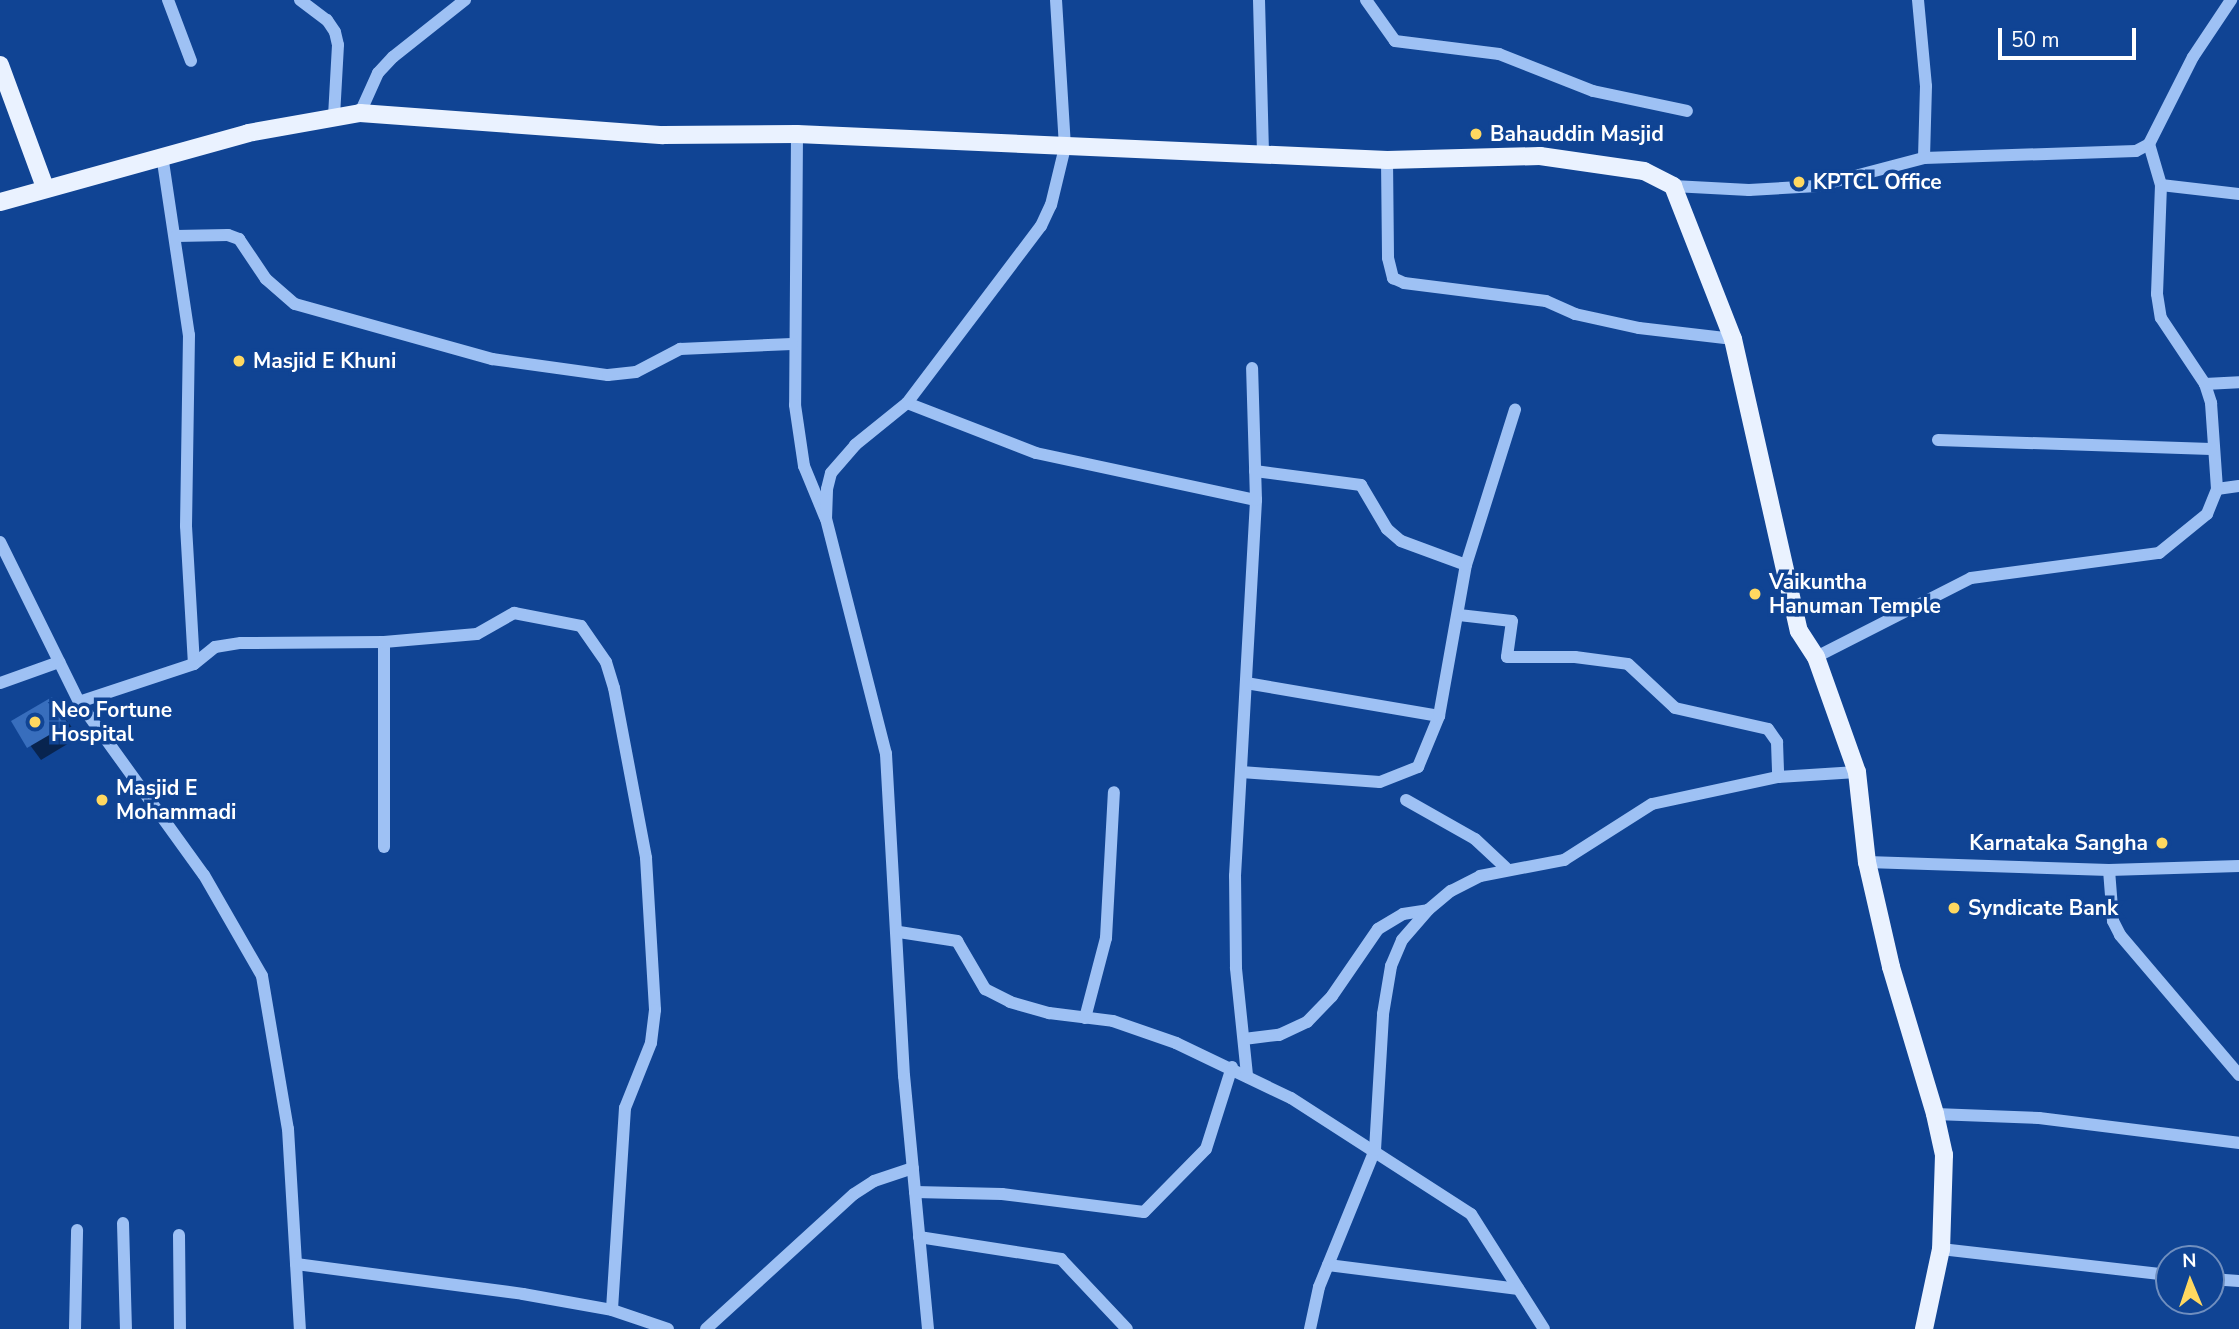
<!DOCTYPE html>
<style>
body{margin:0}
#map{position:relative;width:2239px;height:1329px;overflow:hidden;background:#104494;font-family:"Nunito Sans",sans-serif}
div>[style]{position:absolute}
.shadow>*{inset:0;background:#0007}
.building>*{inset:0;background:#386ebd}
.minor>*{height:12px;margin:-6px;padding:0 6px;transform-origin:6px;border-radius:6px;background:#9ec1f4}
.major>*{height:18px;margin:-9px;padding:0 9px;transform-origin:9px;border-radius:9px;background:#eaf2ff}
.dots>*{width:19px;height:19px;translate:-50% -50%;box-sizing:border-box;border:4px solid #104494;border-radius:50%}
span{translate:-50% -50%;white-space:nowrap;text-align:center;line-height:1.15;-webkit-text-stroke:7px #104494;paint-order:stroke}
.poi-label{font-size:21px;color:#fff;font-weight:700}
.left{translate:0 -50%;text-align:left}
.right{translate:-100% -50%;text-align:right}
.north{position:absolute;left:2155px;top:1245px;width:70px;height:70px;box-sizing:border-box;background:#104494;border:2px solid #708fbf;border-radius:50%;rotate:358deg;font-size:19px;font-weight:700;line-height:28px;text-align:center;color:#fff}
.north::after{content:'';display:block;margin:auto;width:24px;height:32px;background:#ffd860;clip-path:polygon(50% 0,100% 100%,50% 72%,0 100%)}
.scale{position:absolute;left:1998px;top:28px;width:138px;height:32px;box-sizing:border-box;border:4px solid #fff;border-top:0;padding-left:9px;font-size:21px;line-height:24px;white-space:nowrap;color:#fff;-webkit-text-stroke:5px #104494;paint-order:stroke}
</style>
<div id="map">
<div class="shadow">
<i style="clip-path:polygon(51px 699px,79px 737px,41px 760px,13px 722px)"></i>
</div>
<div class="building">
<i style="clip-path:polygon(52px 697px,68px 724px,27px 748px,11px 721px)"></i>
</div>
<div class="minor">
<i style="left:168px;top:0;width:65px;rotate:69.3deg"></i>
<i style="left:300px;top:0;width:34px;rotate:37deg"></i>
<i style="left:327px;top:20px;width:14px;rotate:56deg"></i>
<i style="left:335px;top:32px;width:13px;rotate:77deg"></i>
<i style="left:338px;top:45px;width:72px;rotate:93.2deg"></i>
<i style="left:1259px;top:0;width:155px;rotate:88.5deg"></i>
<i style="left:1366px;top:0;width:50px;rotate:54.7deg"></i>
<i style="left:1395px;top:41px;width:105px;rotate:7.1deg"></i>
<i style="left:1499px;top:54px;width:101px;rotate:21.5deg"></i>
<i style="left:1593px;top:91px;width:96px;rotate:12deg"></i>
<i style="left:1918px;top:0;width:86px;rotate:84.7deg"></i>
<i style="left:1926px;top:86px;width:72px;rotate:91.6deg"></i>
<i style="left:360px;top:113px;width:44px;rotate:-65.8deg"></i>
<i style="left:378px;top:73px;width:22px;rotate:-47deg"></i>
<i style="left:393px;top:57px;width:92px;rotate:-38.4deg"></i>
<i style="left:797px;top:134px;width:271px;rotate:90.4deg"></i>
<i style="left:795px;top:405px;width:62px;rotate:81.6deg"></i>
<i style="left:804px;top:466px;width:55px;rotate:67.6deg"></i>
<i style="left:2149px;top:144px;width:43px;rotate:73.7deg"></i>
<i style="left:2161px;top:185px;width:109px;rotate:92.1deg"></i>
<i style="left:2157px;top:294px;width:24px;rotate:81deg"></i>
<i style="left:2161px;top:318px;width:79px;rotate:56.3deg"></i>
<i style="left:2205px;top:384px;width:20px;rotate:72deg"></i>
<i style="left:2211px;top:403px;width:86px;rotate:86deg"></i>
<i style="left:2217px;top:489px;width:22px;rotate:-8deg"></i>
<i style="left:162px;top:155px;width:182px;rotate:81.5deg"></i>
<i style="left:189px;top:335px;width:191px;rotate:90.9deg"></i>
<i style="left:186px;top:526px;width:138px;rotate:86.7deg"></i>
<i style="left:1387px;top:160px;width:98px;rotate:89.4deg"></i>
<i style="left:1388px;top:258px;width:21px;rotate:76deg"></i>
<i style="left:1393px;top:278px;width:12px;rotate:24deg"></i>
<i style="left:1404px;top:283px;width:143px;rotate:7.2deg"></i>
<i style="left:1546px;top:301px;width:32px;rotate:24deg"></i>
<i style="left:1575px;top:314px;width:66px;rotate:12.3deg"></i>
<i style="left:1639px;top:328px;width:95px;rotate:6.7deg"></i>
<i style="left:2161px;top:185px;width:79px;rotate:6.6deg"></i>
<i style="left:1673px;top:186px;width:76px;rotate:3deg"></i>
<i style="left:1749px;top:190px;width:68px;rotate:-3.4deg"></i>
<i style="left:1817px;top:186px;width:111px;rotate:-14.7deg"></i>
<i style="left:1924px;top:158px;width:212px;rotate:-1.9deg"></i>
<i style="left:2136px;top:151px;width:15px;rotate:-28deg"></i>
<i style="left:2149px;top:144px;width:97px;rotate:-63.2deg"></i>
<i style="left:2193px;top:57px;width:69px;rotate:-56.3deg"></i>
<i style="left:176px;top:236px;width:52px;rotate:-1.1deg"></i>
<i style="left:228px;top:235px;width:12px;rotate:20deg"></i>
<i style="left:239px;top:239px;width:48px;rotate:56deg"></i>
<i style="left:266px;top:279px;width:38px;rotate:41deg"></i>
<i style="left:295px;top:304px;width:205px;rotate:15.6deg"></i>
<i style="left:492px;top:359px;width:117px;rotate:7.9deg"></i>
<i style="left:608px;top:375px;width:28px;rotate:-6deg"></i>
<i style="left:636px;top:372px;width:50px;rotate:-27.6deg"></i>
<i style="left:680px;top:349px;width:112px;rotate:-2.6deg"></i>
<i style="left:2205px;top:384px;width:34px;rotate:-3deg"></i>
<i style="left:907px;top:403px;width:138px;rotate:21.2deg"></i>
<i style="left:1036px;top:453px;width:225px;rotate:12.1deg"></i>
<i style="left:1938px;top:440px;width:273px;rotate:1.9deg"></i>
<i style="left:1255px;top:471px;width:107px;rotate:7.5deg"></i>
<i style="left:1361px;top:485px;width:51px;rotate:59.4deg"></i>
<i style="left:1387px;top:529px;width:18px;rotate:41deg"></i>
<i style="left:1401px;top:541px;width:69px;rotate:20.3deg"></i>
<i style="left:0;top:542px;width:178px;rotate:63.7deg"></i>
<i style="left:79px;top:702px;width:213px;rotate:54.2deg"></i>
<i style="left:204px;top:875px;width:116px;rotate:60.1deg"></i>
<i style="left:262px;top:976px;width:155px;rotate:80.4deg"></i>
<i style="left:288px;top:1129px;width:200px;rotate:86.6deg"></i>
<i style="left:1459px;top:615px;width:53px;rotate:6.5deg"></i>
<i style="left:1512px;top:621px;width:36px;rotate:98deg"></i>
<i style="left:1507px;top:657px;width:68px"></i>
<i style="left:1575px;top:657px;width:53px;rotate:7.5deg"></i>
<i style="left:1628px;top:664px;width:64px;rotate:43.1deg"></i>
<i style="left:1675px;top:708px;width:95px;rotate:12.7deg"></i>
<i style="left:1768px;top:729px;width:16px;rotate:55deg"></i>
<i style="left:1777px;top:742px;width:35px;rotate:88deg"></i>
<i style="left:384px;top:642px;width:205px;rotate:90deg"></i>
<i style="left:1816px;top:657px;width:174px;rotate:-27deg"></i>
<i style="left:1971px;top:578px;width:190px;rotate:-7.6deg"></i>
<i style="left:2159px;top:553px;width:62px;rotate:-39.1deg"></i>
<i style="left:2207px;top:514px;width:27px;rotate:-68deg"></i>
<i style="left:0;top:683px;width:63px;rotate:-19.6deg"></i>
<i style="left:1246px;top:683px;width:196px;rotate:9.7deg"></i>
<i style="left:79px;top:702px;width:121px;rotate:-18.3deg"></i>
<i style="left:194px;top:664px;width:27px;rotate:-39deg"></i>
<i style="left:215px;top:647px;width:26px;rotate:-9deg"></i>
<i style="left:241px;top:643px;width:143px;rotate:-0.4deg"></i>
<i style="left:384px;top:642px;width:93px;rotate:-4.9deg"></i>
<i style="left:477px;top:634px;width:43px;rotate:-29.6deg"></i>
<i style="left:514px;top:613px;width:68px;rotate:11deg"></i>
<i style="left:581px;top:626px;width:44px;rotate:55.2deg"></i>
<i style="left:606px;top:662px;width:27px;rotate:73deg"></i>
<i style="left:614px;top:688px;width:173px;rotate:79.3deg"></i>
<i style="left:646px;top:858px;width:152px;rotate:86.6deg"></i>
<i style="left:655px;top:1010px;width:33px;rotate:97deg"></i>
<i style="left:651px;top:1043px;width:70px;rotate:111.8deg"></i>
<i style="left:625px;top:1108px;width:202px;rotate:93.7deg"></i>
<i style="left:1241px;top:772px;width:139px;rotate:4.1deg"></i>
<i style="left:1380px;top:782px;width:41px;rotate:-21.5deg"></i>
<i style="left:1418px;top:767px;width:55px;rotate:-67.6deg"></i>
<i style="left:1439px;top:716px;width:153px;rotate:-79.9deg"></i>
<i style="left:1466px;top:565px;width:163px;rotate:-72.5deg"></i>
<i style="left:1406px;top:800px;width:79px;rotate:29.5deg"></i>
<i style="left:1475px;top:839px;width:42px;rotate:43.1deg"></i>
<i style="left:1867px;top:862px;width:242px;rotate:1.9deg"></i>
<i style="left:2109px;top:870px;width:130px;rotate:-1.8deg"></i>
<i style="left:2109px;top:870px;width:51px;rotate:85.5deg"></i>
<i style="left:2113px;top:921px;width:16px;rotate:63deg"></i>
<i style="left:2120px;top:935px;width:184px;rotate:49.6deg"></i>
<i style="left:899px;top:932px;width:59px;rotate:8.8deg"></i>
<i style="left:957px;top:941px;width:56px;rotate:59.7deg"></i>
<i style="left:985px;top:989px;width:28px;rotate:27deg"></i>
<i style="left:1010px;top:1002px;width:41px;rotate:15.8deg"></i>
<i style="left:1049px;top:1013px;width:64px;rotate:7.1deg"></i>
<i style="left:1113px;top:1021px;width:67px;rotate:19.2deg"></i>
<i style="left:1176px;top:1043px;width:127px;rotate:25.6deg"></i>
<i style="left:1291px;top:1098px;width:214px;rotate:32.8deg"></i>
<i style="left:1471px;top:1214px;width:136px;rotate:57.6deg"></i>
<i style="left:1085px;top:1018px;width:83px;rotate:-75.3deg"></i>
<i style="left:1106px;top:938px;width:146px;rotate:-86.9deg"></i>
<i style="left:1244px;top:1039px;width:35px;rotate:-7deg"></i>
<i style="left:1279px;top:1035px;width:31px;rotate:-25deg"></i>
<i style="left:1307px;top:1022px;width:36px;rotate:-46deg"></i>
<i style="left:1332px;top:996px;width:81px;rotate:-55.5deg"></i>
<i style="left:1378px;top:929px;width:29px;rotate:-31deg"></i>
<i style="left:1403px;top:914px;width:25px;rotate:-9deg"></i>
<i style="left:1247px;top:1075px;width:108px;rotate:-95.9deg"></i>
<i style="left:1236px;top:968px;width:92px;rotate:-90.6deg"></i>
<i style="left:1235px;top:876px;width:377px;rotate:-86.8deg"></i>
<i style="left:1256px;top:500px;width:132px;rotate:-91.7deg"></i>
<i style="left:1935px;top:1114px;width:104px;rotate:2.2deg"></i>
<i style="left:2039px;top:1118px;width:202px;rotate:7.1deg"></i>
<i style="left:915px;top:1192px;width:87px;rotate:1.3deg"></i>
<i style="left:1002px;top:1194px;width:143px;rotate:7.2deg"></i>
<i style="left:1144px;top:1212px;width:88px;rotate:-45.5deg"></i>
<i style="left:1206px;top:1149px;width:86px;rotate:-72.4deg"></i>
<i style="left:123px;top:1223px;width:106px;rotate:88.4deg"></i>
<i style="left:179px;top:1235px;width:94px;rotate:89.4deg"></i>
<i style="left:919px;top:1237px;width:144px;rotate:8.8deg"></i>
<i style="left:1061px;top:1259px;width:96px;rotate:46.7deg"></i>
<i style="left:1941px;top:1249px;width:229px;rotate:6.5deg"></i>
<i style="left:296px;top:1264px;width:229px;rotate:7.5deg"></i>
<i style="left:523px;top:1294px;width:90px;rotate:10.2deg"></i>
<i style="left:612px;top:1310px;width:59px;rotate:18.7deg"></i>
<i style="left:1328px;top:1265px;width:192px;rotate:7.2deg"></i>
<i style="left:2211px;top:1279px;width:28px;rotate:4deg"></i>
<i style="left:75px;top:1329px;width:99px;rotate:-88.8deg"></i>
<i style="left:706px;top:1329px;width:200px;rotate:-42.4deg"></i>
<i style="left:854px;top:1194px;width:24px;rotate:-33deg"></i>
<i style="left:874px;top:1181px;width:41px;rotate:-18.4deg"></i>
<i style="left:928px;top:1329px;width:254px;rotate:-95.4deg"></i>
<i style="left:904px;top:1076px;width:323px;rotate:-93.2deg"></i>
<i style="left:886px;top:754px;width:243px;rotate:-104.3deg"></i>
<i style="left:826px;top:519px;width:30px;rotate:-88deg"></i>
<i style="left:827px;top:489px;width:16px;rotate:-76deg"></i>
<i style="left:831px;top:473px;width:37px;rotate:-49deg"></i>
<i style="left:855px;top:445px;width:67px;rotate:-38.9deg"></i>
<i style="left:907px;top:403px;width:222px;rotate:-52.9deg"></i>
<i style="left:1041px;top:226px;width:23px;rotate:-65deg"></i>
<i style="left:1051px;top:205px;width:60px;rotate:-76.4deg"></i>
<i style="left:1065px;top:147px;width:147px;rotate:-93.5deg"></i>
<i style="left:1310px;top:1329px;width:43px;rotate:-77.9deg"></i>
<i style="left:1319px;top:1287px;width:148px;rotate:-67.8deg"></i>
<i style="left:1375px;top:1150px;width:136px;rotate:-86.6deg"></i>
<i style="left:1383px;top:1014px;width:49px;rotate:-80.5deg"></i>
<i style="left:1391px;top:966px;width:28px;rotate:-67deg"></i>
<i style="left:1402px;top:940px;width:40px;rotate:-49deg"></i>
<i style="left:1428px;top:910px;width:30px;rotate:-40deg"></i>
<i style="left:1451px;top:891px;width:33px;rotate:-27deg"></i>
<i style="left:1480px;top:876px;width:86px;rotate:-10.8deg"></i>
<i style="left:1564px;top:860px;width:104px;rotate:-32.5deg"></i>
<i style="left:1652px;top:804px;width:129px;rotate:-12.1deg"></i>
<i style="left:1778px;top:777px;width:79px;rotate:-3.6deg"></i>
</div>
<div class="major">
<i style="left:0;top:65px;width:130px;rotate:69.8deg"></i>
<i style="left:0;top:202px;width:257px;rotate:-15.5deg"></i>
<i style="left:248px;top:133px;width:114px;rotate:-10.1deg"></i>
<i style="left:360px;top:113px;width:304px;rotate:4.2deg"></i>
<i style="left:663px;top:135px;width:134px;rotate:-0.4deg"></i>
<i style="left:797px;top:134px;width:591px;rotate:2.52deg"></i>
<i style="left:1387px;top:160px;width:153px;rotate:-1.5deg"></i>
<i style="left:1540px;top:156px;width:105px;rotate:8.2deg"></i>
<i style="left:1644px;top:171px;width:33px;rotate:27deg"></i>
<i style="left:1673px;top:186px;width:164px;rotate:68.6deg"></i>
<i style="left:1733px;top:339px;width:299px;rotate:77.3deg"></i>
<i style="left:1799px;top:631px;width:31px;rotate:57deg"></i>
<i style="left:1816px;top:657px;width:122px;rotate:70.4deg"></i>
<i style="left:1857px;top:772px;width:91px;rotate:83.7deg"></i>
<i style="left:1867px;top:862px;width:108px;rotate:77.1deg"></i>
<i style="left:1891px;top:967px;width:153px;rotate:73.3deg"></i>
<i style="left:1935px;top:1114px;width:42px;rotate:77.6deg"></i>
<i style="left:1944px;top:1155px;width:94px;rotate:91.8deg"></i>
<i style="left:1941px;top:1249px;width:82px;rotate:102deg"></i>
</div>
<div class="dots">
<i style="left:1476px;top:134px;background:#ffd860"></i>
<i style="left:1799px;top:182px;background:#ffd860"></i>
<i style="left:239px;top:361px;background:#ffd860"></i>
<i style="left:1755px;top:594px;background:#ffd860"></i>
<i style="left:35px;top:722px;background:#ffd860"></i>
<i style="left:102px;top:800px;background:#ffd860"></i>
<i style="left:2162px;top:843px;background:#ffd860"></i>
<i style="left:1954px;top:908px;background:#ffd860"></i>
</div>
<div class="poi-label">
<span class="left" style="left:1490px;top:134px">Bahauddin Masjid</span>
<span class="left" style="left:1813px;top:182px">KPTCL Office</span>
<span class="left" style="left:253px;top:361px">Masjid E Khuni</span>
<span class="left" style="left:1769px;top:594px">Vaikuntha<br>Hanuman Temple</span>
<span class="left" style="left:51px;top:722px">Neo Fortune<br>Hospital</span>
<span class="left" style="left:116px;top:800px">Masjid E<br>Mohammadi</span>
<span class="right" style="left:2148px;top:843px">Karnataka Sangha</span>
<span class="left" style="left:1968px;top:908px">Syndicate Bank</span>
</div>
<div class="north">N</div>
<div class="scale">50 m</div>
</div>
